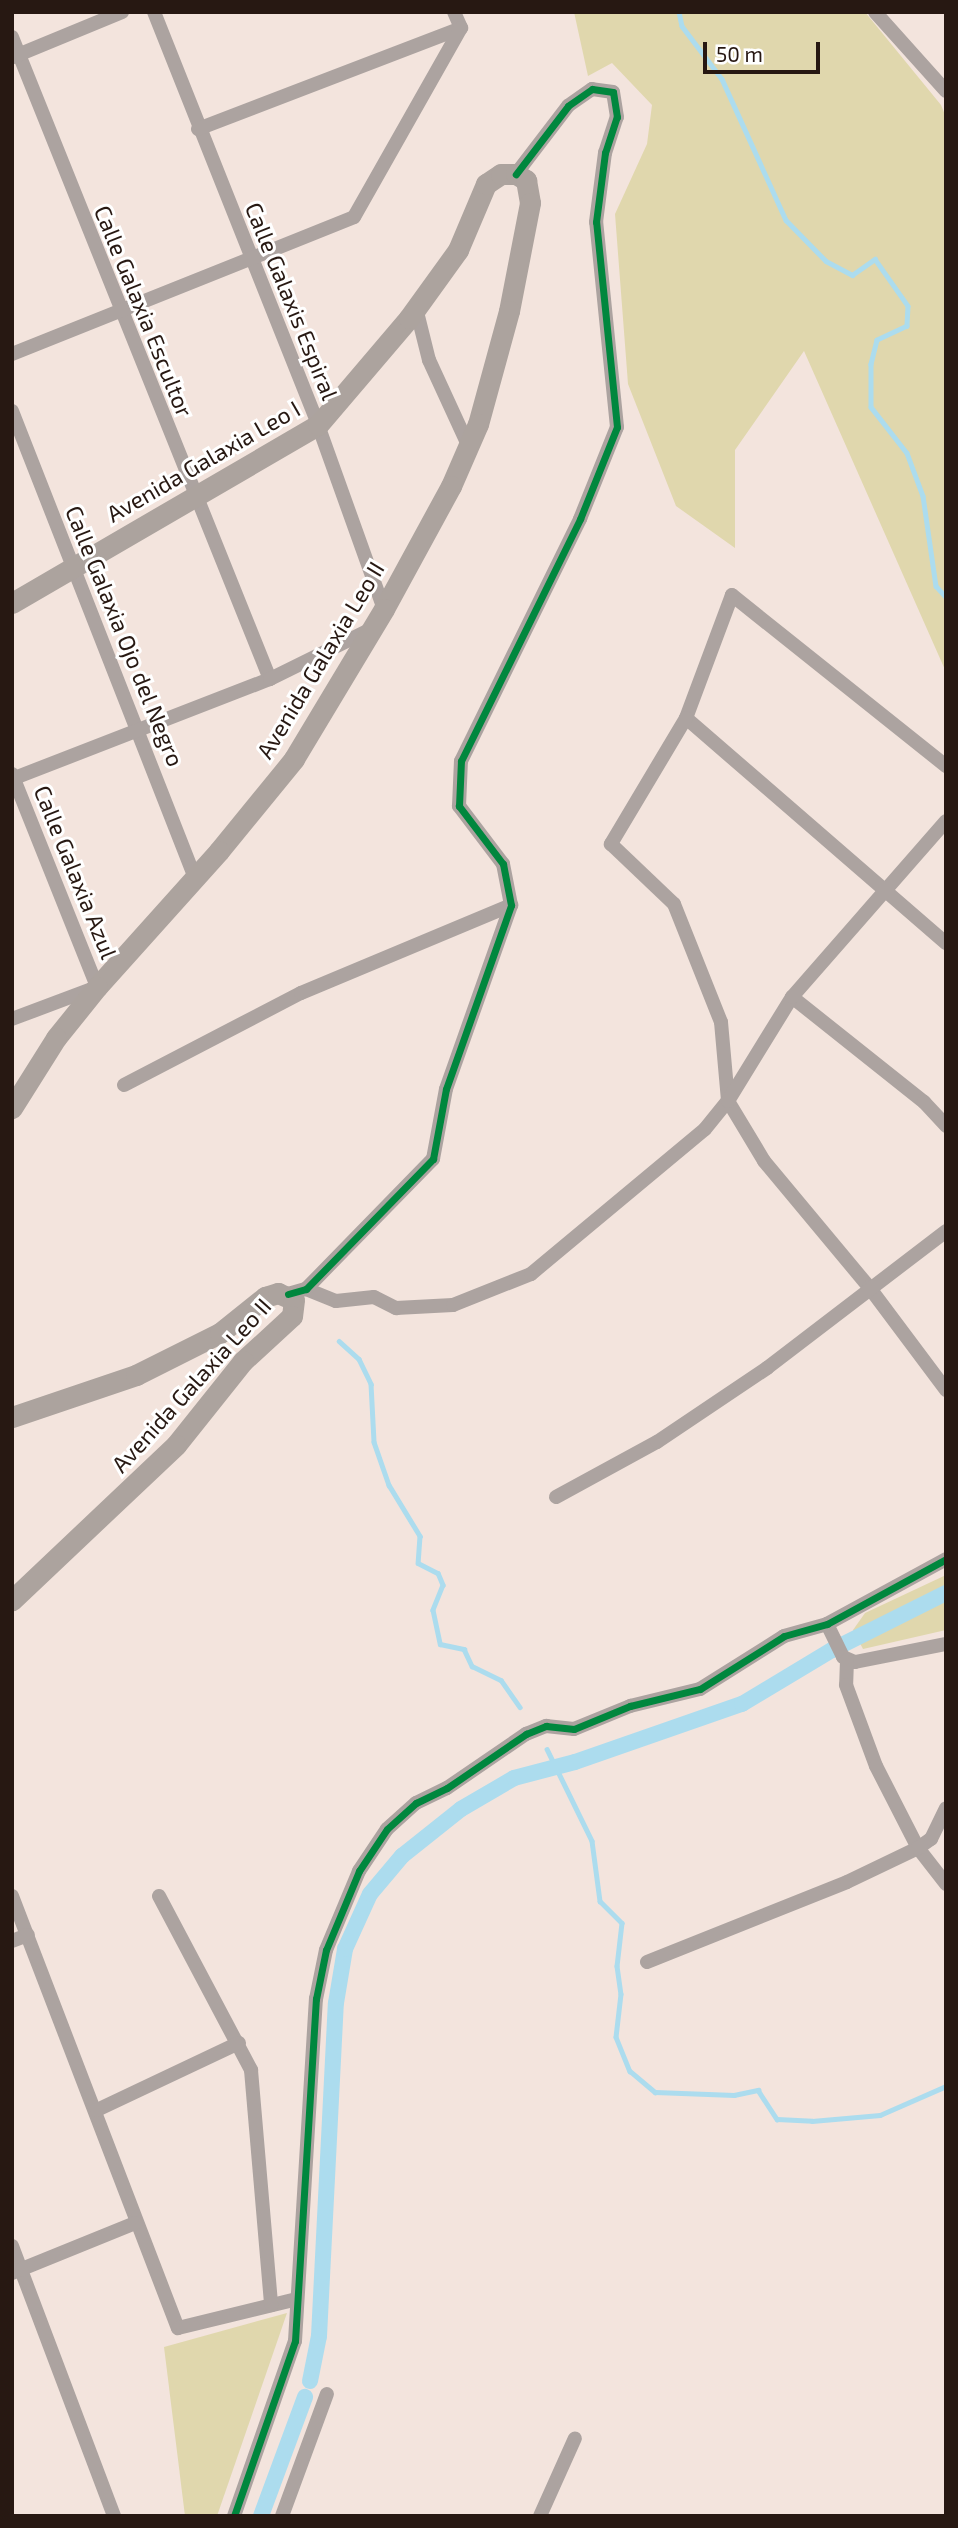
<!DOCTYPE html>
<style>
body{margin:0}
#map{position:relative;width:958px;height:2528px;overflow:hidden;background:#f3e4dd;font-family:"Exo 2",sans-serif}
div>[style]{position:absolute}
.green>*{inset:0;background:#e0d7ad}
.stream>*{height:4.5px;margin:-2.25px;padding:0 2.25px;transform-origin:2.25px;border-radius:2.25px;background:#acdcee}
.canal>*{height:16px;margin:-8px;padding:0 8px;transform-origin:8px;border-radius:8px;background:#acdcee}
.street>*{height:14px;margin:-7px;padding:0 7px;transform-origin:7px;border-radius:7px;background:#aca3a0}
.secondary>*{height:21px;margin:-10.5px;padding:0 10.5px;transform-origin:10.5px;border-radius:10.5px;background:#aca39e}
.cycleway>*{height:7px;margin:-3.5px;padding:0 3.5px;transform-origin:3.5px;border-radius:3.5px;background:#00873e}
span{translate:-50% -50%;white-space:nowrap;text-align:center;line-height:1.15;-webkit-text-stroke:6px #fff;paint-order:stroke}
.street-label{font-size:23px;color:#271812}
.frame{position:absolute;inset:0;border:14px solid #271812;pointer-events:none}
.scale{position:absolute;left:703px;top:42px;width:117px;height:32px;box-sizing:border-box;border:4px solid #271812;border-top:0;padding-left:9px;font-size:21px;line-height:24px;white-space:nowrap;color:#271812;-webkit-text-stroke:5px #fff;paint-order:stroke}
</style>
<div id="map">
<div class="green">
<i style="clip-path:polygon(574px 12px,865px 12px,941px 105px,946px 117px,946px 672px,804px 351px,735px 450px,735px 548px,676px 506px,628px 384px,615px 214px,647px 144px,652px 105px,612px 63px,588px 76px)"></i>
<i style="clip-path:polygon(946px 1575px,946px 1630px,863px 1649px,853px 1630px,865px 1613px)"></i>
<i style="clip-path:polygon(287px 2313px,217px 2516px,185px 2516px,164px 2347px)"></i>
</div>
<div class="stream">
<i style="left:679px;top:12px;width:14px;rotate:78deg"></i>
<i style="left:682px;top:26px;width:66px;rotate:53deg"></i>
<i style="left:722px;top:79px;width:155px;rotate:65.6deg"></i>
<i style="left:786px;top:220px;width:57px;rotate:45.7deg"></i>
<i style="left:826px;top:261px;width:30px;rotate:28deg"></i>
<i style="left:852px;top:275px;width:28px;rotate:-35deg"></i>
<i style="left:875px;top:259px;width:57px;rotate:54.9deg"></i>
<i style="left:908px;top:306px;width:20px;rotate:93deg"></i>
<i style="left:907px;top:326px;width:33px;rotate:155deg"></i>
<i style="left:877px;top:340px;width:25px;rotate:104deg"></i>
<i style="left:871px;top:364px;width:43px;rotate:90deg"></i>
<i style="left:871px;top:407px;width:58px;rotate:52deg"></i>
<i style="left:907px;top:453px;width:46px;rotate:69.6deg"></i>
<i style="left:923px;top:496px;width:91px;rotate:81.8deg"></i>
<i style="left:936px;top:586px;width:15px;rotate:48deg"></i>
<i style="left:339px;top:1341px;width:27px;rotate:42deg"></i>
<i style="left:359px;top:1359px;width:28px;rotate:64deg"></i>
<i style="left:371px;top:1384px;width:58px;rotate:87deg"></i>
<i style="left:374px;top:1442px;width:46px;rotate:70.8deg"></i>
<i style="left:389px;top:1485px;width:60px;rotate:58.7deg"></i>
<i style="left:420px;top:1536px;width:27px;rotate:94deg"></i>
<i style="left:418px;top:1563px;width:22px;rotate:27deg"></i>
<i style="left:438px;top:1573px;width:13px;rotate:67deg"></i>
<i style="left:443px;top:1585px;width:27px;rotate:112deg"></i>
<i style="left:433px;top:1610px;width:35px;rotate:78deg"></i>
<i style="left:440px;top:1644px;width:25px;rotate:12deg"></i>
<i style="left:464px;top:1649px;width:19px;rotate:65deg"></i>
<i style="left:472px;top:1666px;width:32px;rotate:26deg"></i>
<i style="left:501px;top:1680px;width:33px;rotate:55deg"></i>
<i style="left:547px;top:1749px;width:102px;rotate:63.9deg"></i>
<i style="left:592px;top:1841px;width:61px;rotate:82.4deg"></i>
<i style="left:600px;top:1901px;width:31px;rotate:45deg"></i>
<i style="left:622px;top:1923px;width:43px;rotate:96.6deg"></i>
<i style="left:617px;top:1966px;width:28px;rotate:82deg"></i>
<i style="left:621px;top:1994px;width:43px;rotate:96.6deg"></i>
<i style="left:616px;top:2037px;width:37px;rotate:68deg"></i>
<i style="left:630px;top:2071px;width:33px;rotate:40deg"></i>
<i style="left:655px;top:2092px;width:79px;rotate:2.2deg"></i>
<i style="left:734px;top:2095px;width:25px;rotate:-12deg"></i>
<i style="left:758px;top:2090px;width:35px;rotate:57deg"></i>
<i style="left:777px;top:2119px;width:35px;rotate:3deg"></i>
<i style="left:812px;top:2121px;width:68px;rotate:-5deg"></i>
<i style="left:880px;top:2115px;width:72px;rotate:-23.7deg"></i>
</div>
<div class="canal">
<i style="left:310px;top:2381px;width:46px;rotate:-78.7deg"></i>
<i style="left:319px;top:2336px;width:333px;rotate:-87.1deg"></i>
<i style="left:336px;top:2003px;width:55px;rotate:-80.5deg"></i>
<i style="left:345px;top:1949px;width:60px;rotate:-65.6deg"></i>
<i style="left:370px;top:1894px;width:50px;rotate:-49.9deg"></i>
<i style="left:402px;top:1856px;width:75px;rotate:-38.5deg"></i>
<i style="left:461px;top:1809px;width:61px;rotate:-30.3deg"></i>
<i style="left:514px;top:1778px;width:63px;rotate:-14.7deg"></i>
<i style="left:575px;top:1762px;width:177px;rotate:-19.2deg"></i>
<i style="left:742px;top:1704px;width:105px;rotate:-31deg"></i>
<i style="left:832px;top:1650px;width:127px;rotate:-26.6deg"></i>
<i style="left:261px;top:2516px;width:127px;rotate:-69.7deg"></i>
</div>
<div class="street">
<i style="left:154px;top:12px;width:444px;rotate:68.3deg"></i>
<i style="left:318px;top:425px;width:195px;rotate:70.3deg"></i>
<i style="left:454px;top:12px;width:17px;rotate:66deg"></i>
<i style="left:875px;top:12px;width:106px;rotate:48.1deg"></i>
<i style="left:12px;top:37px;width:692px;rotate:68.11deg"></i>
<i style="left:13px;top:57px;width:118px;rotate:-22.4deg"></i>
<i style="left:198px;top:129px;width:282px;rotate:-21deg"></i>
<i style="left:416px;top:308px;width:54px;rotate:76deg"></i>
<i style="left:429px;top:360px;width:96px;rotate:65.3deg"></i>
<i style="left:12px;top:354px;width:368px;rotate:-21.8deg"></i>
<i style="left:354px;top:217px;width:217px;rotate:-60.5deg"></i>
<i style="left:12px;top:411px;width:502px;rotate:68.6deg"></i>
<i style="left:686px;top:718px;width:344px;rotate:40.9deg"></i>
<i style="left:946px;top:766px;width:274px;rotate:-141.4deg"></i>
<i style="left:732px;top:595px;width:131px;rotate:110.5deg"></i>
<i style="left:686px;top:718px;width:147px;rotate:120.8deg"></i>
<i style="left:611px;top:844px;width:87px;rotate:43.6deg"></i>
<i style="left:674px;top:904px;width:127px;rotate:68.3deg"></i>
<i style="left:721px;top:1022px;width:79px;rotate:84.9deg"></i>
<i style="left:728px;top:1101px;width:70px;rotate:59deg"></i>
<i style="left:764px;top:1161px;width:164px;rotate:50.2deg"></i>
<i style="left:869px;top:1287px;width:129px;rotate:53.2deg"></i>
<i style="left:12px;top:774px;width:229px;rotate:68.2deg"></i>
<i style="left:97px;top:987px;width:91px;rotate:159.4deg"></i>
<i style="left:12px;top:779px;width:277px;rotate:-21.2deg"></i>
<i style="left:270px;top:679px;width:113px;rotate:-26.3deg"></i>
<i style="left:792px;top:997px;width:169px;rotate:38.5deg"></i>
<i style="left:924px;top:1102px;width:33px;rotate:47deg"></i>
<i style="left:124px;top:1085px;width:199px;rotate:-27.5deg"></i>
<i style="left:301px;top:993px;width:228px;rotate:-22.7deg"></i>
<i style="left:306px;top:1289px;width:32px;rotate:22deg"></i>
<i style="left:336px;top:1301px;width:38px;rotate:-6deg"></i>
<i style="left:374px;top:1297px;width:25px;rotate:27deg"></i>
<i style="left:396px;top:1308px;width:57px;rotate:-3deg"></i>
<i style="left:453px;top:1305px;width:84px;rotate:-21.7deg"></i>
<i style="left:531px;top:1274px;width:226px;rotate:-39.8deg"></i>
<i style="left:705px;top:1129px;width:36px;rotate:-51deg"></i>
<i style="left:728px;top:1101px;width:122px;rotate:-58.4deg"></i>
<i style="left:792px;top:997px;width:234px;rotate:-48.8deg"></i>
<i style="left:288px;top:1294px;width:19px;rotate:-16deg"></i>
<i style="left:306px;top:1289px;width:182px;rotate:-45.7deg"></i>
<i style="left:433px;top:1159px;width:71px;rotate:-79.5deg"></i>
<i style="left:446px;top:1089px;width:195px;rotate:-70.5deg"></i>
<i style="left:511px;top:905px;width:42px;rotate:-101deg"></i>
<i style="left:503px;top:864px;width:73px;rotate:-127.2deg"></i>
<i style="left:459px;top:806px;width:45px;rotate:-87.5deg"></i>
<i style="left:461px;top:761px;width:270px;rotate:-63.8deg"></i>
<i style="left:580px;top:519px;width:99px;rotate:-68.1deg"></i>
<i style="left:617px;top:427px;width:206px;rotate:-95.8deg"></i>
<i style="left:596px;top:222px;width:70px;rotate:-82.6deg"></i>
<i style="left:605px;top:153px;width:38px;rotate:-72deg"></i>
<i style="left:617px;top:117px;width:25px;rotate:-99deg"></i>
<i style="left:613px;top:92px;width:21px;rotate:-172deg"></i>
<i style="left:592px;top:89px;width:29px;rotate:145deg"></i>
<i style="left:568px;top:106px;width:86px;rotate:127.4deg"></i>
<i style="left:556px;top:1497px;width:115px;rotate:-28.6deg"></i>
<i style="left:657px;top:1442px;width:133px;rotate:-33.9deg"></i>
<i style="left:767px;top:1368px;width:225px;rotate:-37.4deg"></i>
<i style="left:827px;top:1624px;width:37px;rotate:64deg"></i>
<i style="left:843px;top:1657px;width:13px;rotate:23deg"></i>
<i style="left:855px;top:1662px;width:93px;rotate:-11.2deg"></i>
<i style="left:847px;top:1660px;width:25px;rotate:92deg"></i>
<i style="left:846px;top:1685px;width:86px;rotate:69.7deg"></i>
<i style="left:876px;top:1766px;width:92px;rotate:62.9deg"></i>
<i style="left:918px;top:1848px;width:46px;rotate:52.1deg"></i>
<i style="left:12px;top:1896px;width:463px;rotate:69deg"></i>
<i style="left:178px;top:2328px;width:122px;rotate:-13.7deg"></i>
<i style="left:159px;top:1896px;width:197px;rotate:62.1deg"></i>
<i style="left:251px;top:2070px;width:236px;rotate:85.1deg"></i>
<i style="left:12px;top:1941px;width:17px;rotate:-21deg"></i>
<i style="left:647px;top:1962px;width:215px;rotate:-21.8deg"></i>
<i style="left:847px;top:1882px;width:79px;rotate:-25.6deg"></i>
<i style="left:918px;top:1848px;width:16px;rotate:-35deg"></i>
<i style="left:931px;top:1839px;width:34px;rotate:-64deg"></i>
<i style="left:97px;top:2110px;width:157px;rotate:-25.3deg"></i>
<i style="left:12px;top:2246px;width:289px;rotate:69.3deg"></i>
<i style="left:12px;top:2273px;width:133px;rotate:-22.1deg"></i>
<i style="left:234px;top:2516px;width:185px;rotate:-70.8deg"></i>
<i style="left:295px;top:2341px;width:343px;rotate:-86.5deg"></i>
<i style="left:316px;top:1999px;width:50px;rotate:-78.5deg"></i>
<i style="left:326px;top:1950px;width:86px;rotate:-67.3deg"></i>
<i style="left:359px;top:1871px;width:50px;rotate:-56.3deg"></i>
<i style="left:387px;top:1829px;width:39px;rotate:-42deg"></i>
<i style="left:416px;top:1803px;width:34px;rotate:-26deg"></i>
<i style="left:447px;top:1788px;width:96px;rotate:-34.4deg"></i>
<i style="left:526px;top:1734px;width:22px;rotate:-22deg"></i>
<i style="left:546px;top:1726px;width:28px;rotate:6deg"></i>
<i style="left:574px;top:1729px;width:61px;rotate:-22.3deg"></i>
<i style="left:630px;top:1706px;width:72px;rotate:-13.7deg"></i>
<i style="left:700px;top:1689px;width:99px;rotate:-32.2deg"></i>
<i style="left:784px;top:1636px;width:45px;rotate:-15.6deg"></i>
<i style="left:827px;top:1624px;width:136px;rotate:-28.6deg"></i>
<i style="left:282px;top:2516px;width:130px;rotate:-69.8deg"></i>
<i style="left:540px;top:2516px;width:85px;rotate:-65.8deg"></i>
</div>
<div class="secondary">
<i style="left:12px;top:603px;width:354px;rotate:-30.2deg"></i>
<i style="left:318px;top:425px;width:140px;rotate:-49.6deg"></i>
<i style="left:409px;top:318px;width:84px;rotate:-54.2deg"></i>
<i style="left:458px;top:250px;width:72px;rotate:-67deg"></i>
<i style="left:486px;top:184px;width:18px;rotate:-34deg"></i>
<i style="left:501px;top:174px;width:15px"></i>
<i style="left:516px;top:174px;width:12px;rotate:31deg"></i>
<i style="left:526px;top:180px;width:23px;rotate:80deg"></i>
<i style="left:530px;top:203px;width:110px;rotate:101deg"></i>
<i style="left:509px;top:311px;width:117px;rotate:105.3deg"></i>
<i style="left:478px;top:424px;width:68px;rotate:113.5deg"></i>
<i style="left:451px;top:486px;width:140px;rotate:118.6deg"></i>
<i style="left:384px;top:609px;width:175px;rotate:121deg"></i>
<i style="left:294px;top:759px;width:119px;rotate:129.2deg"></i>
<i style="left:219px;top:851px;width:183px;rotate:131.9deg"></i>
<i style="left:97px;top:987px;width:65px;rotate:128.8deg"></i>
<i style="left:56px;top:1038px;width:83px;rotate:122.2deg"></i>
<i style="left:12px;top:1417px;width:131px;rotate:-18.7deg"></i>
<i style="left:136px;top:1375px;width:94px;rotate:-26.6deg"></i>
<i style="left:220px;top:1333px;width:58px;rotate:-38.7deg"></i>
<i style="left:265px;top:1297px;width:14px;rotate:-17deg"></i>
<i style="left:278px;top:1293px;width:17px;rotate:24deg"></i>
<i style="left:294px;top:1300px;width:16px;rotate:97deg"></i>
<i style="left:292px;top:1316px;width:67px;rotate:137.4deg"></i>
<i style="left:243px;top:1361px;width:107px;rotate:128.6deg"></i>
<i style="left:176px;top:1445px;width:226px;rotate:136.6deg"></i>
</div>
<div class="cycleway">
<i style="left:288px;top:1294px;width:19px;rotate:-16deg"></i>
<i style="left:306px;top:1289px;width:182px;rotate:-45.7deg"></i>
<i style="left:433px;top:1159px;width:71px;rotate:-79.5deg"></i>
<i style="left:446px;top:1089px;width:195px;rotate:-70.5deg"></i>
<i style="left:511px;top:905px;width:42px;rotate:-101deg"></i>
<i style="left:503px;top:864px;width:73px;rotate:-127.2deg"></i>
<i style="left:459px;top:806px;width:45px;rotate:-87.5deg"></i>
<i style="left:461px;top:761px;width:270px;rotate:-63.8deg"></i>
<i style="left:580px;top:519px;width:99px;rotate:-68.1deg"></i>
<i style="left:617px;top:427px;width:206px;rotate:-95.8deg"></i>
<i style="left:596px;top:222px;width:70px;rotate:-82.6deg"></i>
<i style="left:605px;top:153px;width:38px;rotate:-72deg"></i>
<i style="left:617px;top:117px;width:25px;rotate:-99deg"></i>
<i style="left:613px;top:92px;width:21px;rotate:-172deg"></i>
<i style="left:592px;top:89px;width:29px;rotate:145deg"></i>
<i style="left:568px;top:106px;width:86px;rotate:127.4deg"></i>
<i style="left:234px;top:2516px;width:185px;rotate:-70.8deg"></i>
<i style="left:295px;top:2341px;width:343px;rotate:-86.5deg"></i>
<i style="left:316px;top:1999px;width:50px;rotate:-78.5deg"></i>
<i style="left:326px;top:1950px;width:86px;rotate:-67.3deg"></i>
<i style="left:359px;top:1871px;width:50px;rotate:-56.3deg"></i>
<i style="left:387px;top:1829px;width:39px;rotate:-42deg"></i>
<i style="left:416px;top:1803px;width:34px;rotate:-26deg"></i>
<i style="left:447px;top:1788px;width:96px;rotate:-34.4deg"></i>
<i style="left:526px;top:1734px;width:22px;rotate:-22deg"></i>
<i style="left:546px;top:1726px;width:28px;rotate:6deg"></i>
<i style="left:574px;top:1729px;width:61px;rotate:-22.3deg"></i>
<i style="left:630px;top:1706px;width:72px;rotate:-13.7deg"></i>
<i style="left:700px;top:1689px;width:99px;rotate:-32.2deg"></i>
<i style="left:784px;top:1636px;width:45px;rotate:-15.6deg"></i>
<i style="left:827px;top:1624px;width:136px;rotate:-28.6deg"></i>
</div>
<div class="street-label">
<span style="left:292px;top:301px;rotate:68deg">Calle Galaxis Espiral</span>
<span style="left:144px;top:311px;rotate:68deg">Calle Galaxia Escultor</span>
<span style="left:203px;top:461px;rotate:-30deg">Avenida Galaxia Leo I</span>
<span style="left:125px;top:636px;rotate:68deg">Calle Galaxia Ojo del Negro</span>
<span style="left:320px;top:660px;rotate:-59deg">Avenida Galaxia Leo II</span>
<span style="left:76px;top:872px;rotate:68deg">Calle Galaxia Azul</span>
<span style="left:191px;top:1385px;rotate:-48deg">Avenida Galaxia Leo II</span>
</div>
<div class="frame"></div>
<div class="scale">50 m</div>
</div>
